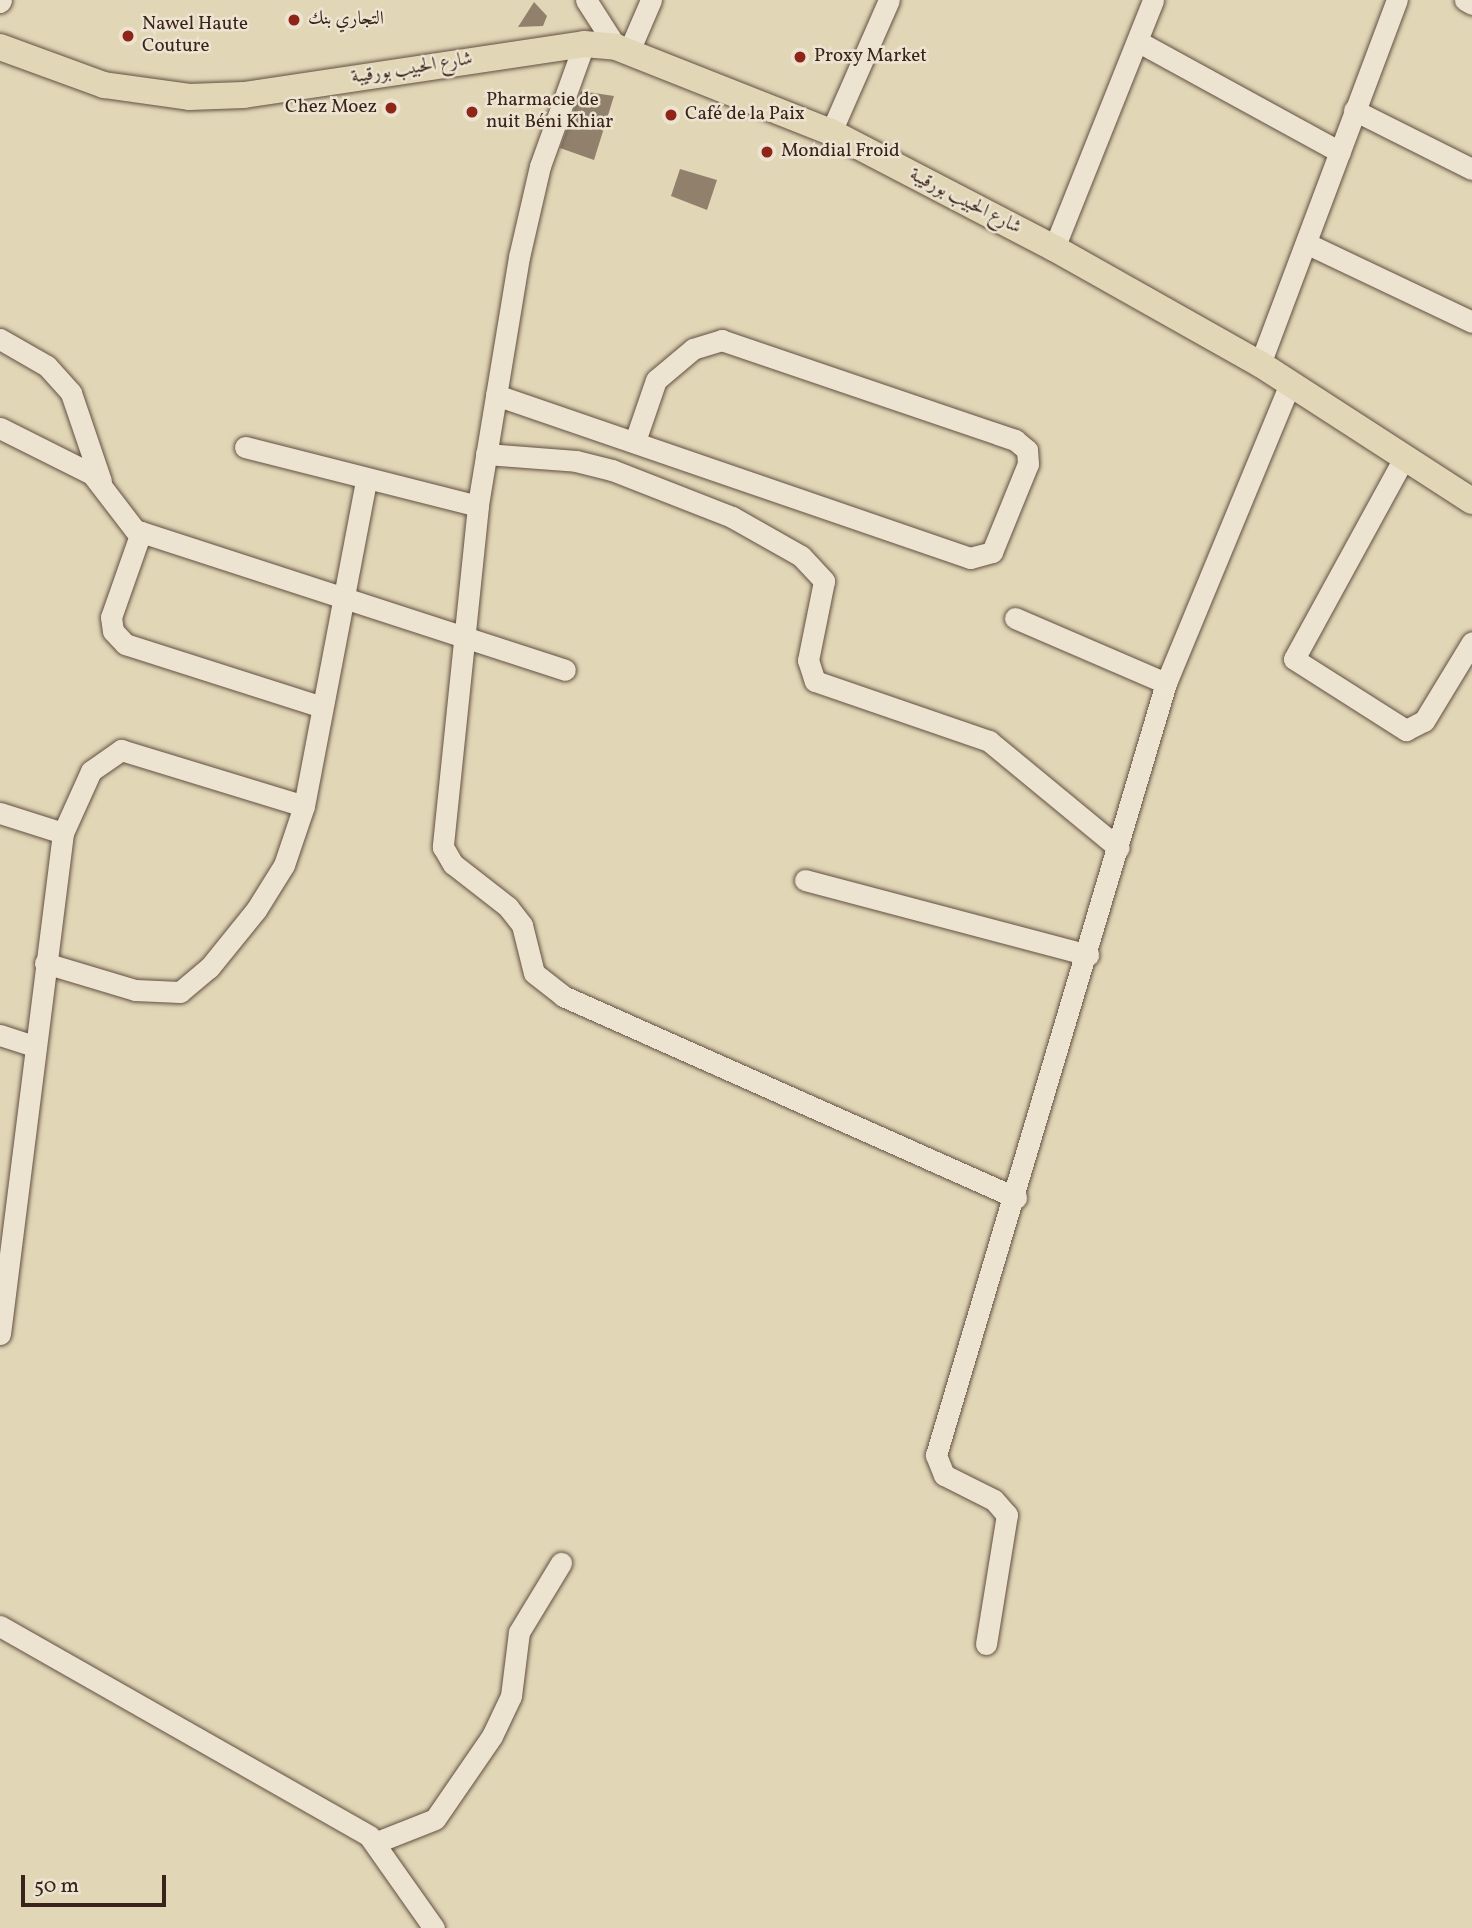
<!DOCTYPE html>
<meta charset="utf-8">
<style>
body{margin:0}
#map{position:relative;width:1472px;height:1928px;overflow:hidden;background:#e1d6b6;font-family:Vollkorn,Amiri,serif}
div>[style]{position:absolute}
.building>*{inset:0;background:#90806c}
.roads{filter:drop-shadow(0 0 2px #635042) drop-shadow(0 0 2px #635042)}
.minor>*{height:21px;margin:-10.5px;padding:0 10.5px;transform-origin:10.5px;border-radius:10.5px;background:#ece4d0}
.major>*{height:26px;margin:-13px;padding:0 13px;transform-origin:13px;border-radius:13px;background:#e1d6b6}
.dots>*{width:19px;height:19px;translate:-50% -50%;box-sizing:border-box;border:4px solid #ece4d0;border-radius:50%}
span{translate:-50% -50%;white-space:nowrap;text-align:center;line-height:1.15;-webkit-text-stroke:5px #ece4d0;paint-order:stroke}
.poi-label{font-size:19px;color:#39231b}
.left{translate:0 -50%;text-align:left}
.right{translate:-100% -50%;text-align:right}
.street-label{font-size:19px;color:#39231b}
.scale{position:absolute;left:21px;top:1875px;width:145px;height:32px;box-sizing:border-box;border:4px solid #39231b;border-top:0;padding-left:9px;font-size:21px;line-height:24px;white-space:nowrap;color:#39231b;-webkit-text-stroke:5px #ece4d0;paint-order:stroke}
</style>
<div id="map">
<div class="building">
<i style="clip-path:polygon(534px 2px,547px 16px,543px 26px,518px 27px)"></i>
<i style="clip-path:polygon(581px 91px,614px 96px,594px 160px,560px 148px)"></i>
<i style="clip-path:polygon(680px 169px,717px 180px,707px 210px,671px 196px)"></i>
</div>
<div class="roads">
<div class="minor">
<i style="left:586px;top:0;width:56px;rotate:57.4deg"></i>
<i style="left:1465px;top:0;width:8px;rotate:30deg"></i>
<i style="left:0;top:2px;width:2px;rotate:-63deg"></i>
<i style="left:1139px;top:42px;width:229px;rotate:28.7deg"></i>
<i style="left:584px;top:44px;width:130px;rotate:109.8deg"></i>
<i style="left:540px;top:166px;width:93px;rotate:103deg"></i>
<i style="left:519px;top:257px;width:252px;rotate:99.4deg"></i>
<i style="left:478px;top:506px;width:343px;rotate:95.9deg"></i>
<i style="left:443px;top:847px;width:20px;rotate:60deg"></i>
<i style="left:453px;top:864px;width:70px;rotate:38deg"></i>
<i style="left:508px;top:907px;width:23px;rotate:52deg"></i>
<i style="left:522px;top:925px;width:49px;rotate:76deg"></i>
<i style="left:534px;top:973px;width:37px;rotate:38deg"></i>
<i style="left:563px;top:996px;width:496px;rotate:24deg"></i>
<i style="left:629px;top:51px;width:56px;rotate:-66.7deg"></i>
<i style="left:1354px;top:110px;width:132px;rotate:26.6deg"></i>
<i style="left:831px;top:132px;width:144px;rotate:-66.3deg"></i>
<i style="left:1310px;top:245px;width:179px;rotate:25.4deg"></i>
<i style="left:1054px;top:248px;width:267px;rotate:-68.2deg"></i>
<i style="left:0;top:339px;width:54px;rotate:29.9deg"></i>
<i style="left:47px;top:366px;width:36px;rotate:48deg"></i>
<i style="left:71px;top:393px;width:93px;rotate:71.2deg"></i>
<i style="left:1260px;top:364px;width:389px;rotate:-69.4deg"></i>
<i style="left:496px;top:395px;width:501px;rotate:18.98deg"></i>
<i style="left:970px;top:558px;width:23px;rotate:-15deg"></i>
<i style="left:992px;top:552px;width:95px;rotate:-67.8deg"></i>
<i style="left:1028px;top:464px;width:14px;rotate:-94deg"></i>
<i style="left:1027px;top:450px;width:16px;rotate:-140deg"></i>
<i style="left:1015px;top:440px;width:310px;rotate:-161.2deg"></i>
<i style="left:722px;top:340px;width:30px;rotate:163deg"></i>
<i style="left:693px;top:349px;width:48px;rotate:140deg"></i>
<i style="left:656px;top:380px;width:65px;rotate:109deg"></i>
<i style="left:0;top:428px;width:103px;rotate:26.6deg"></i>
<i style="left:92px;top:474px;width:71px;rotate:52.5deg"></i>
<i style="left:135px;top:530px;width:452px;rotate:18deg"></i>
<i style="left:245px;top:447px;width:240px;rotate:14.2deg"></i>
<i style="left:486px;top:454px;width:90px;rotate:4.4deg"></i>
<i style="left:576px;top:461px;width:37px;rotate:14deg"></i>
<i style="left:612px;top:470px;width:129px;rotate:21.4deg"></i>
<i style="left:732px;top:517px;width:79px;rotate:29.5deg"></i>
<i style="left:801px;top:556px;width:34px;rotate:47deg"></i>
<i style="left:824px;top:581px;width:81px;rotate:101.4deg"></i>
<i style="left:808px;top:660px;width:22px;rotate:72deg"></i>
<i style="left:815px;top:681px;width:184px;rotate:19deg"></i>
<i style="left:989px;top:741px;width:168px;rotate:39.5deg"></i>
<i style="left:1404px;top:458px;width:229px;rotate:118.7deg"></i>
<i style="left:1294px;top:659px;width:133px;rotate:32.4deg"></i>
<i style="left:1406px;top:730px;width:20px;rotate:-27deg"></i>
<i style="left:1424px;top:721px;width:92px;rotate:-58.7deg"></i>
<i style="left:141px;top:532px;width:90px;rotate:109.4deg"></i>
<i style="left:111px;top:617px;width:14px;rotate:82deg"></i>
<i style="left:113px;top:631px;width:18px;rotate:47deg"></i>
<i style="left:125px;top:644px;width:207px;rotate:17.7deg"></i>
<i style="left:1015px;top:618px;width:164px;rotate:23.3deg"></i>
<i style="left:0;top:813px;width:66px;rotate:17.6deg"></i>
<i style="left:63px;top:833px;width:505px;rotate:97.17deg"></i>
<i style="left:63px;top:833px;width:68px;rotate:-65.7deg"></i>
<i style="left:91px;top:771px;width:37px;rotate:-35deg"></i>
<i style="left:121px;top:750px;width:191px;rotate:17deg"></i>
<i style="left:805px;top:880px;width:293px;rotate:14.8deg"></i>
<i style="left:45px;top:963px;width:94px;rotate:16.7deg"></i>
<i style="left:135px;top:990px;width:45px;rotate:2.5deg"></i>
<i style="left:180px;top:992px;width:38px;rotate:-40deg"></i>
<i style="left:209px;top:968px;width:75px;rotate:-51deg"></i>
<i style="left:256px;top:910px;width:53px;rotate:-58.1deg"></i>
<i style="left:284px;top:865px;width:62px;rotate:-71.3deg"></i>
<i style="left:304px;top:806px;width:332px;rotate:-79.2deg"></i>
<i style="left:0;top:1035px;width:36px;rotate:18deg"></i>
<i style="left:0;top:1626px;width:425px;rotate:29.6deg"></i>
<i style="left:369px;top:1836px;width:113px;rotate:54.8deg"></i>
<i style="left:986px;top:1644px;width:131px;rotate:-80.8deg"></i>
<i style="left:1007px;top:1515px;width:20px;rotate:-131deg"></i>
<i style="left:994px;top:1500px;width:56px;rotate:-153.4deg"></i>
<i style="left:944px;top:1475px;width:22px;rotate:-112deg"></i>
<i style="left:936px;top:1455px;width:806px;rotate:-73.41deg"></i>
<i style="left:1166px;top:683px;width:324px;rotate:-67.5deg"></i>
<i style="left:377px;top:1842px;width:62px;rotate:-21.6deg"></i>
<i style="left:435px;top:1819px;width:101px;rotate:-55.5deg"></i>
<i style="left:492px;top:1736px;width:44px;rotate:-64.6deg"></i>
<i style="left:511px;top:1696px;width:64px;rotate:-82.9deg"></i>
<i style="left:519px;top:1632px;width:81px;rotate:-58.7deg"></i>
</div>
<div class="major">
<i style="left:0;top:47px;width:111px;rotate:20.1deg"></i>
<i style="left:104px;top:85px;width:86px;rotate:8deg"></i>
<i style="left:189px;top:97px;width:55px;rotate:-2.1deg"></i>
<i style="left:244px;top:95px;width:344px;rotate:-8.5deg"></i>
<i style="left:584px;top:44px;width:32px;rotate:5deg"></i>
<i style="left:616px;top:47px;width:231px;rotate:21.6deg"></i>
<i style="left:831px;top:132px;width:251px;rotate:27.5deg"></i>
<i style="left:1054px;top:248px;width:236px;rotate:29.4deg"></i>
<i style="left:1260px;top:364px;width:252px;rotate:32.9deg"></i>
</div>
</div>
<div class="dots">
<i style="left:294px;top:20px;background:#8f2418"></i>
<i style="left:128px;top:36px;background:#8f2418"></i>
<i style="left:800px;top:57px;background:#8f2418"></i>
<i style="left:391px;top:108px;background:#8f2418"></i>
<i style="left:472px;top:112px;background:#8f2418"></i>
<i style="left:671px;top:115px;background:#8f2418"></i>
<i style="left:767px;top:152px;background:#8f2418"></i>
</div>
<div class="poi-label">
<span class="left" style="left:308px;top:20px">التجاري بنك</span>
<span class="left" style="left:142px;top:36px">Nawel Haute<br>Couture</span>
<span class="left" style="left:814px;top:57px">Proxy Market</span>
<span class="left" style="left:486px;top:112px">Pharmacie de<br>nuit Béni Khiar</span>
<span class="right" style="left:377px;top:108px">Chez Moez</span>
<span class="left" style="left:685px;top:115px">Café de la Paix</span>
<span class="left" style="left:781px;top:152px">Mondial Froid</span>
</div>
<div class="street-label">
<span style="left:412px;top:69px;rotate:-9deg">شارع الحبيب بورقيبة</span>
<span style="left:965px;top:202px;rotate:27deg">شارع الحبيب بورقيبة</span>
</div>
<div class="scale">50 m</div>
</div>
